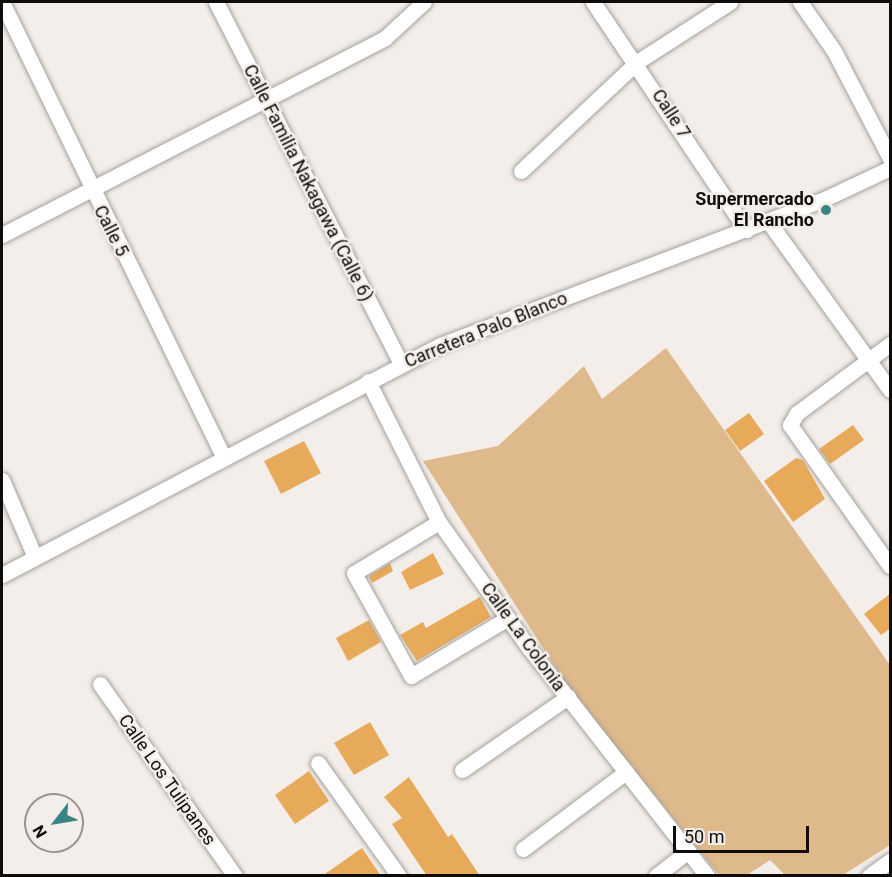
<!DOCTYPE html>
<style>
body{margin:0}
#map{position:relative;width:892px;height:877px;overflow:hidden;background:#f3eee9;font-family:Roboto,sans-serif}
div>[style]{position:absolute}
.green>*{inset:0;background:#deb98b}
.building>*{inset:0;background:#e7aa5a}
.roads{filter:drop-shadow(0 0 2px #a5a19c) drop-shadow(0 0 2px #a5a19c)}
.street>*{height:15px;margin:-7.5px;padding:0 7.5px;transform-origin:7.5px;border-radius:7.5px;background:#fff}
.dots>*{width:16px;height:16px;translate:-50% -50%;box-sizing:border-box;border:3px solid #f3eee9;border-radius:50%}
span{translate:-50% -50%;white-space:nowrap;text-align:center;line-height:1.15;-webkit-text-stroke:5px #f3eee9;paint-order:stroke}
.street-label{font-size:18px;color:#0e0d0b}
.poi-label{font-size:18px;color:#0e0d0b;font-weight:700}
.right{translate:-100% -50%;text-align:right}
.frame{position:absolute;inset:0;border:3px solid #0e0d0b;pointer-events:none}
.north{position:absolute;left:24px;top:793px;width:60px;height:60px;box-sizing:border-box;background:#f3eee9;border:2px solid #979490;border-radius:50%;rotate:239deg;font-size:16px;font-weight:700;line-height:24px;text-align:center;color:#0e0d0b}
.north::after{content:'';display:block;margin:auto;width:21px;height:27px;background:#3b8486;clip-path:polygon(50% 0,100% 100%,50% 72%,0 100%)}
.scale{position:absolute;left:673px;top:826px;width:136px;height:27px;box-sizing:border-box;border:3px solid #0e0d0b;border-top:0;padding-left:8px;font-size:18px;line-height:21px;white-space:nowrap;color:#0e0d0b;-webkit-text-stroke:4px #f3eee9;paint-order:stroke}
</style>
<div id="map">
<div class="green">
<i style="clip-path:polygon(666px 348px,890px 665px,890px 845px,843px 875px,785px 875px,770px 860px,747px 875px,719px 875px,570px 690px,423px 461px,498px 446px,584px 366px,602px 399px)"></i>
</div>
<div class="building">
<i style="clip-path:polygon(749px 413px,764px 434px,740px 451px,725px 430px)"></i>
<i style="clip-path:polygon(853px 425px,864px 440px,830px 464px,819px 449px)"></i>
<i style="clip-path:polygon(304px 441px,321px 473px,281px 494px,264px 461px)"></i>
<i style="clip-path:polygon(796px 458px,803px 460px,825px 499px,793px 522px,764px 481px)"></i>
<i style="clip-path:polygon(433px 553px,444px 574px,410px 590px,401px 572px)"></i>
<i style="clip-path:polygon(390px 563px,393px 571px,372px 583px,369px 576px)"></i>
<i style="clip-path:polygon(891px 593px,891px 628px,881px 635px,864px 614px)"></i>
<i style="clip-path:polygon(480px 597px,491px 617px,417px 661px,400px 635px,423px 622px,426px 628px)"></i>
<i style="clip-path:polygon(369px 620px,381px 642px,348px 661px,336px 638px)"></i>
<i style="clip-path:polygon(370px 722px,389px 755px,354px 775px,334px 743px)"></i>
<i style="clip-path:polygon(309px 771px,329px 801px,295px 824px,275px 795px)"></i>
<i style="clip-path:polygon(409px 777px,448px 837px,452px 834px,480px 876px,427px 876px,392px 824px,402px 818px,384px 797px)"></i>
<i style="clip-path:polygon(362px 848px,381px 876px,322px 876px)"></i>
</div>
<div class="roads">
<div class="street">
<i style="left:2px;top:2px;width:507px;rotate:64.04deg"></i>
<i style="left:216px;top:2px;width:407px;rotate:62.9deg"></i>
<i style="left:593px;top:2px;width:275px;rotate:56.1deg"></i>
<i style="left:800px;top:2px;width:60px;rotate:55.2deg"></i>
<i style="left:834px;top:51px;width:121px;rotate:62.4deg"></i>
<i style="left:521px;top:171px;width:159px;rotate:-43.2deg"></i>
<i style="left:637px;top:62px;width:111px;rotate:-32.8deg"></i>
<i style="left:768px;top:221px;width:208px;rotate:54.2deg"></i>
<i style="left:2px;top:235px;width:431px;rotate:-27.2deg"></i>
<i style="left:385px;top:38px;width:53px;rotate:-42.7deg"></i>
<i style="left:890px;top:344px;width:116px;rotate:143.4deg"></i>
<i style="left:797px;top:413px;width:14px;rotate:120deg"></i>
<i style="left:790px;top:425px;width:173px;rotate:54.7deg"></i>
<i style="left:368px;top:381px;width:158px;rotate:63.3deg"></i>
<i style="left:439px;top:522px;width:155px;rotate:54.5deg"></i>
<i style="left:529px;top:648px;width:289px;rotate:52deg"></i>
<i style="left:2px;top:480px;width:82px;rotate:66.9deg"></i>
<i style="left:439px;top:522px;width:99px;rotate:149deg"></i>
<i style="left:354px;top:573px;width:118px;rotate:61deg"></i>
<i style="left:411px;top:676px;width:113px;rotate:-30.9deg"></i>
<i style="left:2px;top:575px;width:495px;rotate:-27.7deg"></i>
<i style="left:440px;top:345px;width:406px;rotate:-20.8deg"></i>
<i style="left:820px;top:201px;width:77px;rotate:-25.2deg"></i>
<i style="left:100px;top:684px;width:235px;rotate:54.9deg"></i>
<i style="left:318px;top:763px;width:139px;rotate:54.4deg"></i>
<i style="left:462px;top:770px;width:129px;rotate:-34.6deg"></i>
<i style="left:523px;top:849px;width:129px;rotate:-36.8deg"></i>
<i style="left:656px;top:876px;width:41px;rotate:-38deg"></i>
<i style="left:869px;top:876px;width:26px;rotate:-36deg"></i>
</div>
</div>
<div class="dots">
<i style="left:826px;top:210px;background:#3b8486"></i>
</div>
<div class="street-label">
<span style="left:671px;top:114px;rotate:57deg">Calle 7</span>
<span style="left:308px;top:183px;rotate:63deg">Calle Familia Nakagawa (Calle 6)</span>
<span style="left:111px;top:231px;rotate:63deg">Calle 5</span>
<span style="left:486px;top:330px;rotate:-22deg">Carretera Palo Blanco</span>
<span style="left:523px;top:637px;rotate:54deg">Calle La Colonia</span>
<span style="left:167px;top:780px;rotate:55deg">Calle Los Tulipanes</span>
</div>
<div class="poi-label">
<span class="right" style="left:814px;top:210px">Supermercado<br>El Rancho</span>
</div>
<div class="frame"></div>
<div class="north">N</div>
<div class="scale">50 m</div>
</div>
